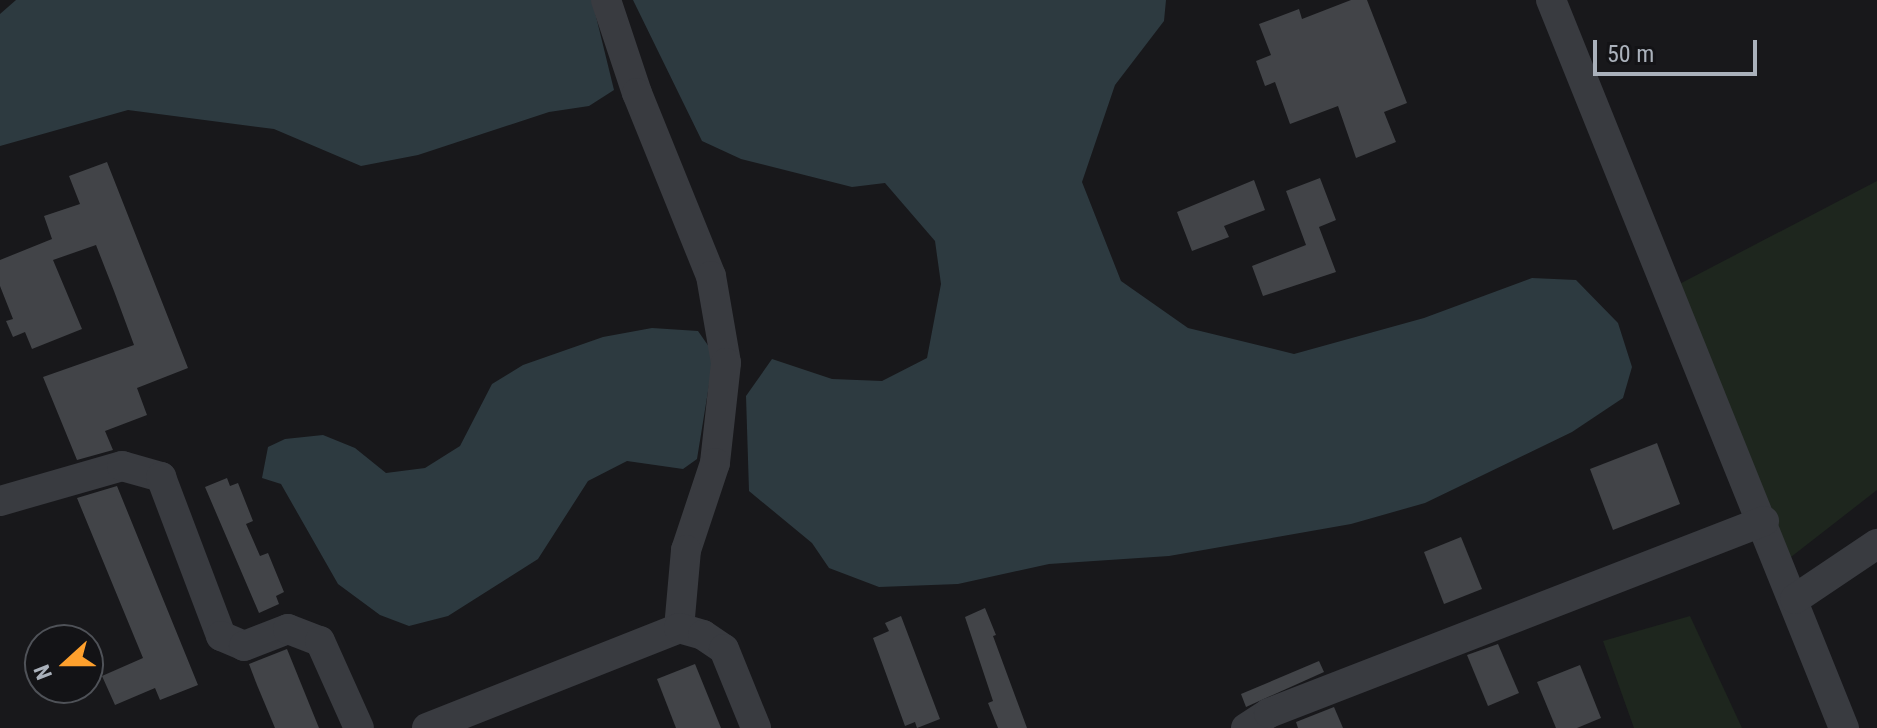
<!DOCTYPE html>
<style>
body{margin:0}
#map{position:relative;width:1877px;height:728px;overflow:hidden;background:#18181b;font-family:"Roboto Condensed",sans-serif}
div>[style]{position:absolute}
.green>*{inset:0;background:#1e261e}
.water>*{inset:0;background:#2d3a40}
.building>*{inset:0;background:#424448}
.minor>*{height:30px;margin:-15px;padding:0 15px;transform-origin:15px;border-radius:15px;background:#393b40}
span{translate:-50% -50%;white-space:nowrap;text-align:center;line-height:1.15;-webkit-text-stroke:8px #131316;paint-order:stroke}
.north{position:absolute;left:24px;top:624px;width:80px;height:80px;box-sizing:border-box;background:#131316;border:2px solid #4f5258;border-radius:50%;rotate:249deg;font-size:22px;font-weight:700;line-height:32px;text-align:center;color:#aab1bb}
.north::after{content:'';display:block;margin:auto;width:28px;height:36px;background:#fea02d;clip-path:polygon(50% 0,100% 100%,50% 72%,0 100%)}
.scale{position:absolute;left:1593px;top:40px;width:164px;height:36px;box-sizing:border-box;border:4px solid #aab1bb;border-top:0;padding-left:10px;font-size:24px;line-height:28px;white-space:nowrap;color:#aab1bb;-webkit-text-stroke:6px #131316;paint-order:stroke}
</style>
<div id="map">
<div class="green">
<i style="clip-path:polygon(1877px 181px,1877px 490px,1782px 564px,1668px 290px)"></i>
<i style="clip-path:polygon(1690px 616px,1742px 728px,1634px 728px,1603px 641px)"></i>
</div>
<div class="water">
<i style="clip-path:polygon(16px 0,592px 0,614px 90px,589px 106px,549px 112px,418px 155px,361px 166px,274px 129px,128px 110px,0 146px,0 14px)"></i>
<i style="clip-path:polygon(633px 0,1166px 0,1164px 21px,1115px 85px,1082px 182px,1121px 281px,1188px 328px,1294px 354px,1424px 318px,1532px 278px,1576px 280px,1618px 323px,1632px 367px,1623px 398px,1572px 432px,1425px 503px,1351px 524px,1169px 556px,1049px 564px,958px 584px,879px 587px,829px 568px,812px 543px,749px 491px,746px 396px,772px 359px,832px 379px,882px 381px,927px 358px,941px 284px,935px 241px,885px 183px,852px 187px,741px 159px,702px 141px)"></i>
<i style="clip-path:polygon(652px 328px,698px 331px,714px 354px,697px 459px,683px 469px,627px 461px,588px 481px,538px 559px,448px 616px,409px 626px,380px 615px,338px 584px,281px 484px,262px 478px,268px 447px,285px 439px,323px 435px,355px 448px,386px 473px,425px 468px,460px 446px,492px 384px,523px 365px,603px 337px)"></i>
</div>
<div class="building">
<i style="clip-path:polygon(1351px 0,1367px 0,1407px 103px,1384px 112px,1396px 142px,1356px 158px,1338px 106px,1290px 124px,1275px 82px,1265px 86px,1256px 61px,1271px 55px,1259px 24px,1299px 9px,1302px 19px)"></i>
<i style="clip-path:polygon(107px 162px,188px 368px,137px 388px,147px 415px,105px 431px,113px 450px,77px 460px,43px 377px,134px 345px,114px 291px,96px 245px,53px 260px,82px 329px,32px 349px,25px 332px,13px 337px,6px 321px,13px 319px,0 286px,0 260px,52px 239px,44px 216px,80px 204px,69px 176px)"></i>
<i style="clip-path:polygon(1320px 178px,1336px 220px,1319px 227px,1336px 272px,1263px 296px,1252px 266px,1306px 245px,1286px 191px)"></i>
<i style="clip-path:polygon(1254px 180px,1265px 210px,1224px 226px,1229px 237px,1192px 251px,1177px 212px)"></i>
<i style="clip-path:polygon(1657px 443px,1680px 504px,1613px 530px,1590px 469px)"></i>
<i style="clip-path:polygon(227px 478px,230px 486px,238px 483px,253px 521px,246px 524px,260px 556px,268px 553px,284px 592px,276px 596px,279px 604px,259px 613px,205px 487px)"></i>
<i style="clip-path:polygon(117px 486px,198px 685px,160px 700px,155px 688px,115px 705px,102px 676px,143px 658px,77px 498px)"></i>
<i style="clip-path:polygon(1461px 537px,1482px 589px,1444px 604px,1424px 552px)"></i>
<i style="clip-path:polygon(985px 608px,996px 635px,993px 636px,1027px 728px,998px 728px,988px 703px,993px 701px,965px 617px)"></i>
<i style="clip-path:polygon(901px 616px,940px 719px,917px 728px,915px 722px,905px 726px,873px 638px,889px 631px,885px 623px)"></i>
<i style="clip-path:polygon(1498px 644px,1519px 693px,1488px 706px,1467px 655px)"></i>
<i style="clip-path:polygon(287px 649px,319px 728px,275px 728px,257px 685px,249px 664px)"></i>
<i style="clip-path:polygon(1319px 661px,1324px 672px,1246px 707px,1241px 694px)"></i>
<i style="clip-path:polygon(695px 664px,721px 728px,676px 728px,657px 679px)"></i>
<i style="clip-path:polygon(1580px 665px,1601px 718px,1577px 728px,1556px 728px,1537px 682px)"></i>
<i style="clip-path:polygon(1334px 707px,1343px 728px,1298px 728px,1296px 722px)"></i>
</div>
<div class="minor">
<i style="left:606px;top:0;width:98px;rotate:71.6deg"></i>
<i style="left:637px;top:93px;width:197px;rotate:68deg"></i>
<i style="left:711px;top:276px;width:88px;rotate:80.2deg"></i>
<i style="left:726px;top:363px;width:101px;rotate:96.3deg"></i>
<i style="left:715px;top:463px;width:92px;rotate:108.4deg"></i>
<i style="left:686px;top:550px;width:78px;rotate:95.1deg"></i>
<i style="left:1551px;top:0;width:785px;rotate:68.08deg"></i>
<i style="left:0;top:501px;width:127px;rotate:-16deg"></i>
<i style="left:122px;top:466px;width:41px;rotate:15.8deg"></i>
<i style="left:161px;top:477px;width:170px;rotate:69.3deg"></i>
<i style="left:221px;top:636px;width:25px;rotate:23deg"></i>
<i style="left:244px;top:646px;width:47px;rotate:-21.1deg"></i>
<i style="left:288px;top:629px;width:34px;rotate:21deg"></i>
<i style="left:320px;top:641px;width:95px;rotate:65.9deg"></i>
<i style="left:1795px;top:599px;width:99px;rotate:-33.9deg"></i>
<i style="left:427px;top:728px;width:271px;rotate:-21.6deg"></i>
<i style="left:679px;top:628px;width:25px;rotate:16deg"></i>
<i style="left:703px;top:635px;width:25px;rotate:34deg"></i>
<i style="left:724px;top:649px;width:85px;rotate:67.9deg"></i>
<i style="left:1246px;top:728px;width:27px;rotate:-33deg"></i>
<i style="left:1269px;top:713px;width:531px;rotate:-21.2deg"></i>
</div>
<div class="north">N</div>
<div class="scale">50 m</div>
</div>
